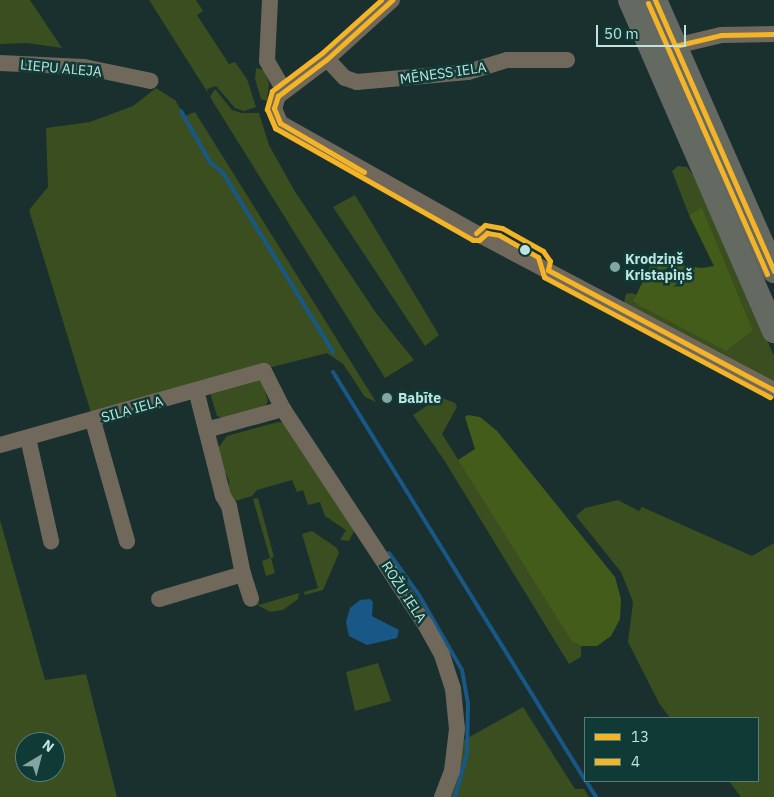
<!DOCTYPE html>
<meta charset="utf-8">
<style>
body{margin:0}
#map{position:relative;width:774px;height:797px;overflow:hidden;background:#19302e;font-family:"IBM Plex Sans",sans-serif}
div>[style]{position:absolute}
.green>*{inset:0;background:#3a4e1f}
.forest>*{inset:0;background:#435c1a}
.water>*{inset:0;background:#185786}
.stream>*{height:4px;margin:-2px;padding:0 2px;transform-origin:2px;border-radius:2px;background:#185786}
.minor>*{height:16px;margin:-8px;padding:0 8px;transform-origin:8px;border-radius:8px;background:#71685c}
.highway>*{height:24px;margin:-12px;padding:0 12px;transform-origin:12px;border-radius:12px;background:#646962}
.bus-1>*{height:5px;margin:-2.5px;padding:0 2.5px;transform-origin:2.5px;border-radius:2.5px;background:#f4b427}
.bus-2>*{height:5px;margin:-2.5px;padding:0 2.5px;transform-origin:2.5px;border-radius:2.5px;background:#f4b427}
.dots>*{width:14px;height:14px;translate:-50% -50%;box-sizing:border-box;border:2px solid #0f3a36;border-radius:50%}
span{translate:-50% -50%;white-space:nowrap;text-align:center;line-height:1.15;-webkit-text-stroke:5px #0f3a36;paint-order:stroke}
.street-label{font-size:14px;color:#bfe4df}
.poi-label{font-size:14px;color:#bfe4df;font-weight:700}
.left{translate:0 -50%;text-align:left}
.legend{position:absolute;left:584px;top:717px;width:175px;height:65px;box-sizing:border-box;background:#0f3a36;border:1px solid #557e7a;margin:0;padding:6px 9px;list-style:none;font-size:15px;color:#bfe4df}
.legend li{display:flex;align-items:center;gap:10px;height:25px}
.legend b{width:25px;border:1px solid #557e7a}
.north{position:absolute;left:15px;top:732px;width:50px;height:50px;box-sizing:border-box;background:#0f3a36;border:1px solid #557e7a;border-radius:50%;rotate:37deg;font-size:14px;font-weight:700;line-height:20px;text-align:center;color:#bfe4df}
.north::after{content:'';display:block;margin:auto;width:18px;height:22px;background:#85a5a1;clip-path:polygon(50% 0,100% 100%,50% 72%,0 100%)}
.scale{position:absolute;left:596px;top:25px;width:90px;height:22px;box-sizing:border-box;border:2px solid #bfe4df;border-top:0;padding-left:6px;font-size:15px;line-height:18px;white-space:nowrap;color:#bfe4df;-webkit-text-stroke:4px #0f3a36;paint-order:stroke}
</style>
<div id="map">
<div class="green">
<i style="clip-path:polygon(0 0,30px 0,62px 48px,27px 43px,0 44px)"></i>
<i style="clip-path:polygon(149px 0,196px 0,203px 11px,197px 15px,229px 64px,235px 62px,247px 79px,256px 107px,244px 111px,235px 108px,216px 86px,207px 89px,208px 93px)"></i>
<i style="clip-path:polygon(256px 68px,264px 70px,269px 83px,267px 101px,261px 99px,255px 79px)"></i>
<i style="clip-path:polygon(156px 88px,175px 100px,185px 116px,195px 112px,376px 402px,365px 397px,343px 364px,327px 353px,91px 413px,29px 210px,48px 187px,46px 128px,90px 122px,133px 106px)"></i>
<i style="clip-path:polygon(215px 89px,232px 110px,242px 113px,259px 113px,269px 145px,294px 190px,376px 313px,414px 360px,385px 378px,210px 97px)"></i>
<i style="clip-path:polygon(678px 166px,687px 167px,693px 175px,741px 279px,774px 356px,774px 382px,624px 303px,626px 294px,632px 293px,637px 295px,633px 303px,753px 330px,702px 207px,689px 215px,672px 171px)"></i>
<i style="clip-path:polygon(355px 195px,439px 335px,425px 346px,333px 207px)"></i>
<i style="clip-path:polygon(261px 378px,268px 401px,264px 408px,225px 419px,217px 416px,210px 393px)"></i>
<i style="clip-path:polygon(440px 397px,455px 403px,457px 407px,442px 434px,571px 639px,581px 646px,581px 657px,569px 664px,444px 460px,413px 415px)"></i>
<i style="clip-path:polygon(278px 422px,285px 423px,354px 531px,349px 541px,340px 540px,346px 530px,325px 516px,320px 502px,308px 505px,303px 490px,297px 492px,292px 480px,257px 490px,252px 496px,235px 501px,229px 491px,229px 480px,215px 452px,227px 436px)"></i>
<i style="clip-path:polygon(258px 498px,274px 557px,271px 558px,275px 573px,266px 576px,262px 561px,270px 558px,253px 499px)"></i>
<i style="clip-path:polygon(618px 500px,639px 511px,642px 507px,752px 556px,774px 543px,774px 797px,741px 797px,729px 781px,758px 781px,758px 718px,670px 718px,659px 703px,628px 642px,633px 602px,621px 572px,576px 516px,585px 508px)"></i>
<i style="clip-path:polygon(evenodd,0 520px,45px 680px,86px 674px,117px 797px,0 797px,0 520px,25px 742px,55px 742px,55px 772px,25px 772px,25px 742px)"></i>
<i style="clip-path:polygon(312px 531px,337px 548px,339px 553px,323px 590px,305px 595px,304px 592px,318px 588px,302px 534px)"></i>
<i style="clip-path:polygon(299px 593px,298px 599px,283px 610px,270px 612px,256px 604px,257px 598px,259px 605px)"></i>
<i style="clip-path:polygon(378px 663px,391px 701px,355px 711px,346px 672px)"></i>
<i style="clip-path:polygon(523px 707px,575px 789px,584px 789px,589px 797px,449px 797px,464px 740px)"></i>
</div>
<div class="forest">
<i style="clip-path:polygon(702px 207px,753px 330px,726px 351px,633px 302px,652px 262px,702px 268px,714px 266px,689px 215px)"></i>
<i style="clip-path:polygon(468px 415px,480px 417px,497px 431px,615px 577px,621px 599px,620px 619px,611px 636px,597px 646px,581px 646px,571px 640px,458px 460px,475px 449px,465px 417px)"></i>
</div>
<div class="water">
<i style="clip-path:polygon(370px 599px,373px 602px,372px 616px,399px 630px,397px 638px,367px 645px,349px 636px,346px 622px,350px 608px,360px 600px)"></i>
</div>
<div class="stream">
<i style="left:181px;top:111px;width:59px;rotate:60.4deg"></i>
<i style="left:210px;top:162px;width:17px;rotate:40deg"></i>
<i style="left:223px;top:173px;width:210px;rotate:58.4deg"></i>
<i style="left:333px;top:372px;width:480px;rotate:58.3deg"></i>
<i style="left:389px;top:553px;width:52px;rotate:54.5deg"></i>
<i style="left:419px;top:595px;width:86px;rotate:60.2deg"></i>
<i style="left:462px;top:670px;width:35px;rotate:80deg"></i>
<i style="left:468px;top:704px;width:49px;rotate:91.2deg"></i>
<i style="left:467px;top:753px;width:46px;rotate:105.3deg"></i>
<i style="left:586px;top:781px;width:19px;rotate:58deg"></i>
</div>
<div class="minor">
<i style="left:270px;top:0;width:61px;rotate:92.8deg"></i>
<i style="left:267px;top:61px;width:34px;rotate:60deg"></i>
<i style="left:392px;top:0;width:88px;rotate:137.8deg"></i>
<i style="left:327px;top:59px;width:61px;rotate:142.9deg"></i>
<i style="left:278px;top:96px;width:13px;rotate:108deg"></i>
<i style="left:274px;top:108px;width:16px;rotate:68deg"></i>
<i style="left:280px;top:123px;width:225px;rotate:29.3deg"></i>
<i style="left:476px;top:233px;width:337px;rotate:27.8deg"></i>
<i style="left:675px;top:46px;width:47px;rotate:-13.4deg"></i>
<i style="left:721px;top:35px;width:53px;rotate:-1.1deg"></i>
<i style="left:327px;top:59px;width:26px;rotate:47deg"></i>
<i style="left:345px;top:78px;width:13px;rotate:18deg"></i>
<i style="left:357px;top:82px;width:111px;rotate:-5.1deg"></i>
<i style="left:468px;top:72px;width:41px;rotate:-17.1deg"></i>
<i style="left:507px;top:60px;width:60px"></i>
<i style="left:0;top:63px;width:84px;rotate:2.7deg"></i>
<i style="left:84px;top:67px;width:68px;rotate:11.8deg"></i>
<i style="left:93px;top:421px;width:125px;rotate:74.2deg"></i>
<i style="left:206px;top:430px;width:80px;rotate:-15.3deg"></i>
<i style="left:28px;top:438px;width:106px;rotate:77.4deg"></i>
<i style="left:0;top:445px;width:274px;rotate:-15.7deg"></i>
<i style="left:264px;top:371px;width:42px;rotate:63.4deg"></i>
<i style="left:283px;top:409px;width:258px;rotate:56.6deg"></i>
<i style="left:425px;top:624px;width:35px;rotate:61deg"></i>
<i style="left:442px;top:655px;width:36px;rotate:72deg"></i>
<i style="left:453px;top:689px;width:40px;rotate:84.3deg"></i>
<i style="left:457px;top:729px;width:42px;rotate:96.8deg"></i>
<i style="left:452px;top:771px;width:28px;rotate:111deg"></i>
<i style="left:243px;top:574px;width:26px;rotate:72deg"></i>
<i style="left:159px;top:599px;width:88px;rotate:-16.6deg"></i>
<i style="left:243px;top:574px;width:69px;rotate:-101.6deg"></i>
<i style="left:229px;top:506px;width:12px;rotate:-121deg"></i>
<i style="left:223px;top:496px;width:109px;rotate:-104.3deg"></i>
</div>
<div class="highway">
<i style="left:630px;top:0;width:361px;rotate:66.5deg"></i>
<i style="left:655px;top:0;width:296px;rotate:66.3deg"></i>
</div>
<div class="bus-1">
<i style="left:655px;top:0;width:296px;rotate:66.3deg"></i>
<i style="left:675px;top:46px;width:47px;rotate:-13.4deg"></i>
<i style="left:721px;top:35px;width:53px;rotate:-1.1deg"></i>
<i style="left:364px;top:172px;width:97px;rotate:-149.7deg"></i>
<i style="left:280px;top:123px;width:16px;rotate:-112deg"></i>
<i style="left:274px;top:108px;width:13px;rotate:-72deg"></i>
<i style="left:278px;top:96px;width:61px;rotate:-37.1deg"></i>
<i style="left:327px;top:59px;width:88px;rotate:-42.2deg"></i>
<i style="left:476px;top:233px;width:12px;rotate:-42deg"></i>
<i style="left:485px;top:225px;width:17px;rotate:10deg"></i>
<i style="left:502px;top:228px;width:47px;rotate:29.3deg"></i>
<i style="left:543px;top:251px;width:12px;rotate:55deg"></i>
<i style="left:550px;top:261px;width:9px;rotate:103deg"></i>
<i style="left:548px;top:270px;width:256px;rotate:28deg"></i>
</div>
<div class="bus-2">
<i style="left:381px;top:0;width:79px;rotate:138.1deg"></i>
<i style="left:322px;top:53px;width:63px;rotate:142.8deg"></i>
<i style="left:272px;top:91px;width:19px;rotate:106deg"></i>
<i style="left:267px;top:109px;width:21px;rotate:67deg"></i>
<i style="left:275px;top:128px;width:227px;rotate:29.5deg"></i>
<i style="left:473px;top:240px;width:6px"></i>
<i style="left:479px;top:240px;width:11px;rotate:-41deg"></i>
<i style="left:487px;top:233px;width:12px;rotate:9deg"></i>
<i style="left:499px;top:235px;width:45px;rotate:29.4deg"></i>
<i style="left:538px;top:257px;width:21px;rotate:73deg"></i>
<i style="left:544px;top:277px;width:256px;rotate:28deg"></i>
<i style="left:648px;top:3px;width:296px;rotate:66.3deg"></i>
</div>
<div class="dots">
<i style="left:525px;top:250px;background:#bfe4df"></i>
<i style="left:615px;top:267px;background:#85a5a1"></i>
<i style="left:387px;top:398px;background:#85a5a1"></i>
</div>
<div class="street-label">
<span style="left:61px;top:68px;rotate:5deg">LIEPU ALEJA</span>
<span style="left:443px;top:73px;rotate:-8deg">MĒNESS IELA</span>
<span style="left:132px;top:409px;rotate:-16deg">SILA IELA</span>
<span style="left:404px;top:592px;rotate:57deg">ROŽU IELA</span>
</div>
<div class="poi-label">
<span class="left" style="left:625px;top:267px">Krodziņš<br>Kristapiņš</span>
<span class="left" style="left:398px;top:398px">Babīte</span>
</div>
<ul class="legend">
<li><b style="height:6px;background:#f4b427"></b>13</li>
<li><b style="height:6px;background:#f4b427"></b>4</li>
</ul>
<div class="north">N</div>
<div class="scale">50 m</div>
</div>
